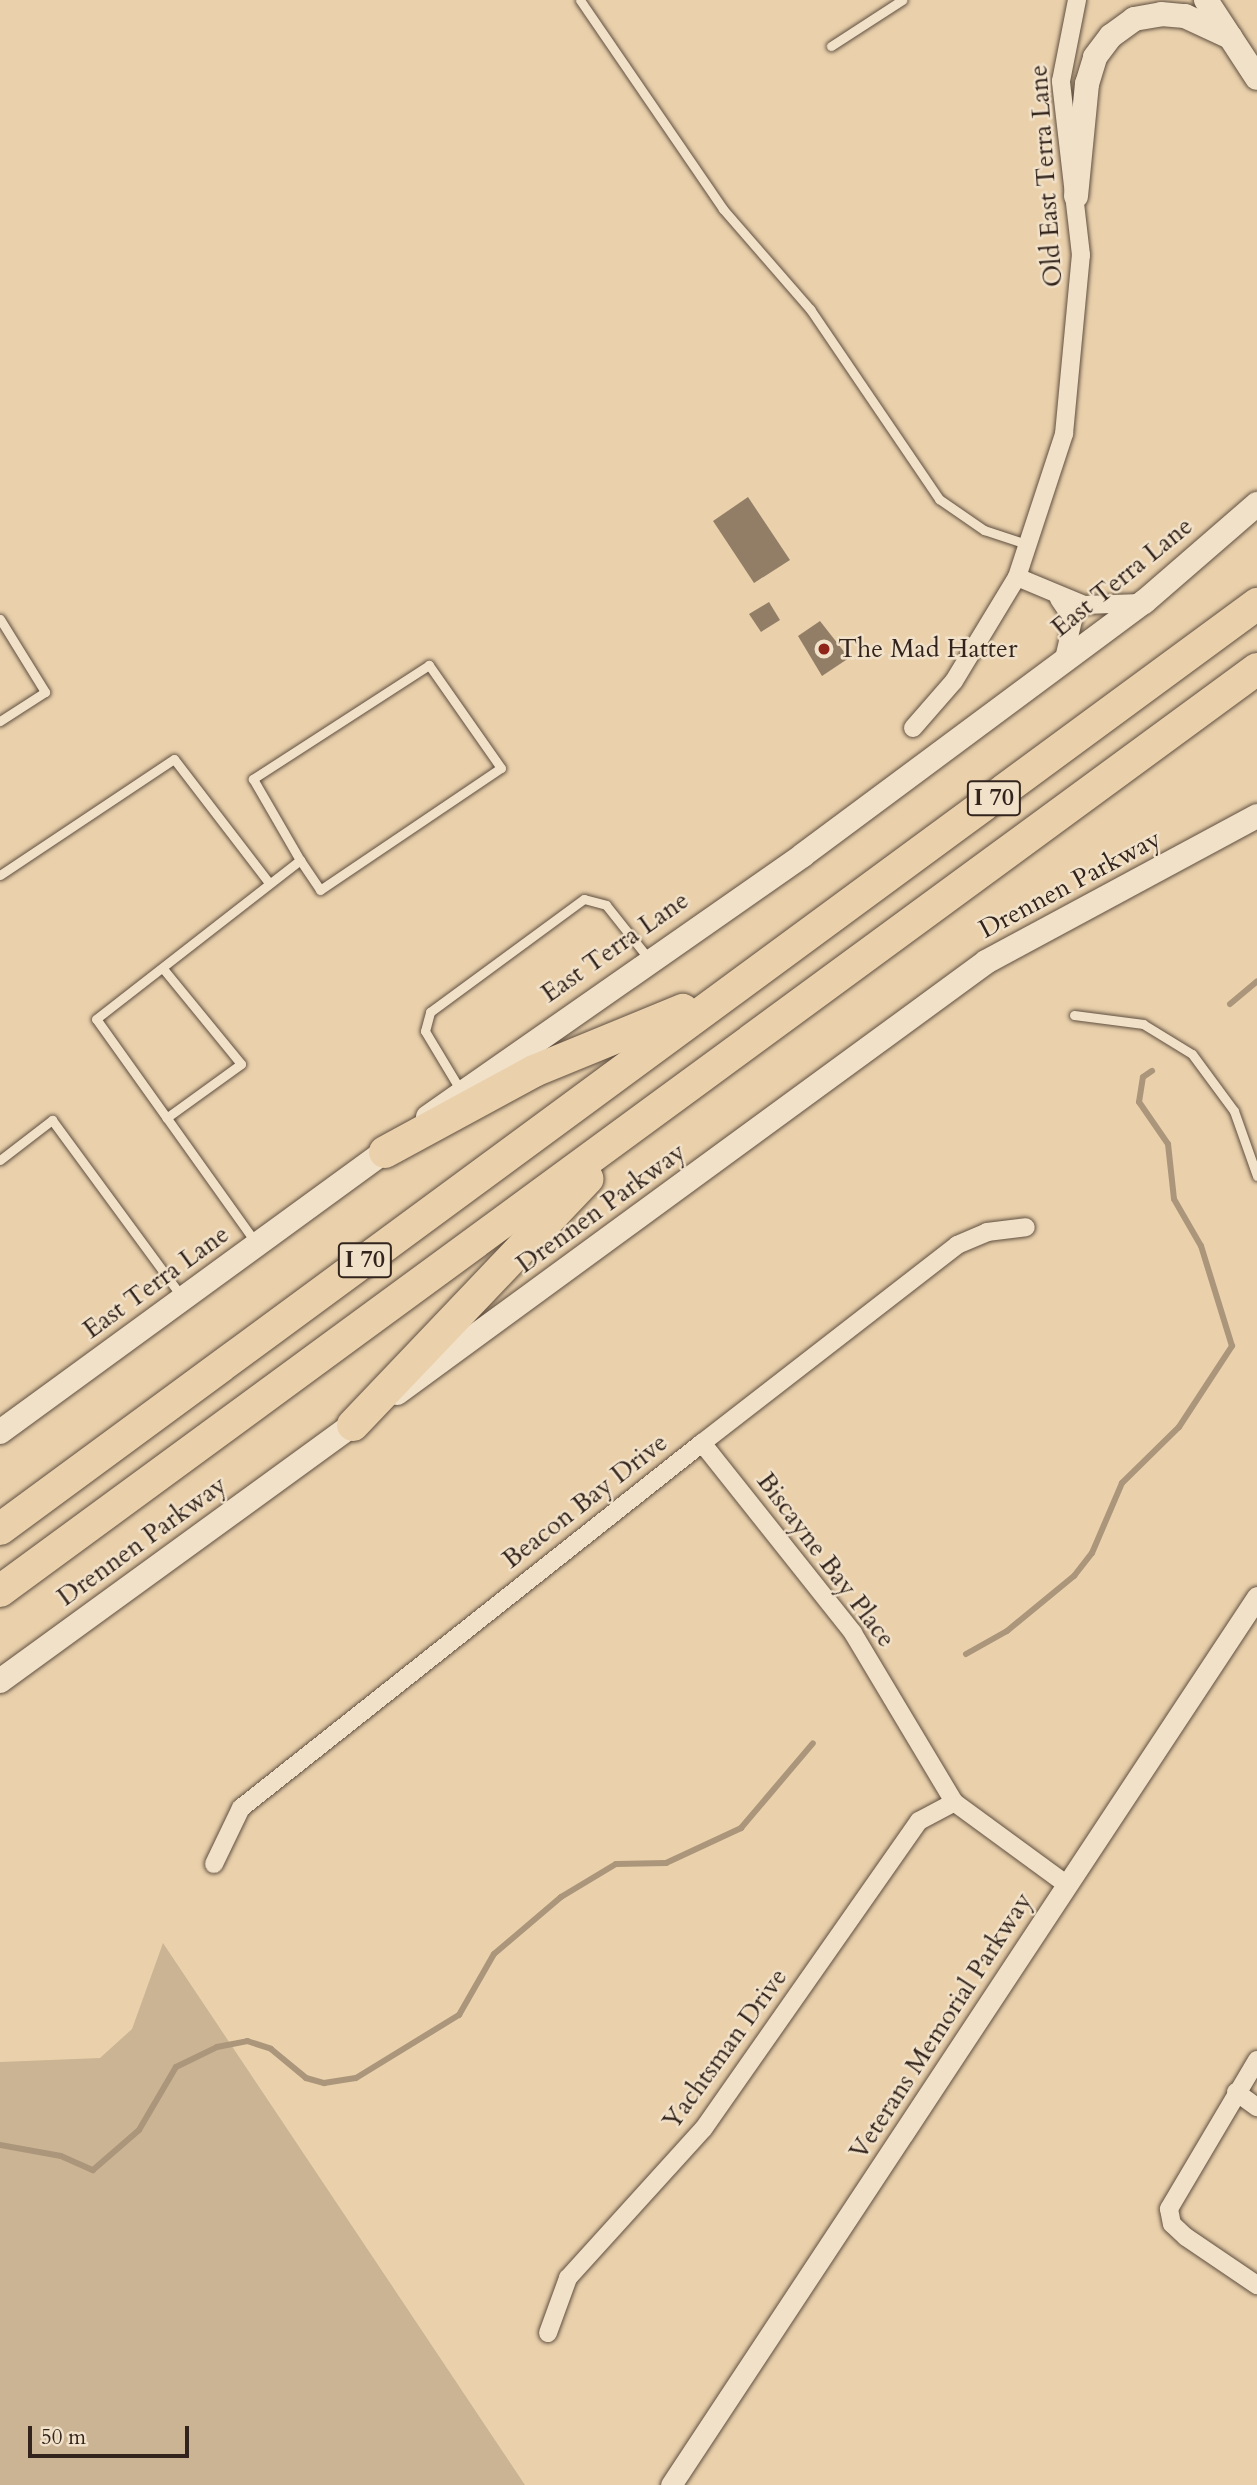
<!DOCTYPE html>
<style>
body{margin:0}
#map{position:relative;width:1257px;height:2485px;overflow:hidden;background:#ead1ac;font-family:Cardo,serif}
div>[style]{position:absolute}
.green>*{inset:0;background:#cbb494}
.stream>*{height:6px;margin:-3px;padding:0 3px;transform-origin:3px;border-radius:3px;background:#ab967b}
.building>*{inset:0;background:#927e67}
.roads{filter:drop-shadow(0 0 2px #604f40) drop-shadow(0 0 2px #604f40)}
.service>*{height:9px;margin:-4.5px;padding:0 4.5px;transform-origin:4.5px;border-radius:4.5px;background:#f1e1c9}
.minor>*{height:18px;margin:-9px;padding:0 9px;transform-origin:9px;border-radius:9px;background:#f1e1c9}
.tertiary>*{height:21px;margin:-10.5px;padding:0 10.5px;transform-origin:10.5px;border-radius:10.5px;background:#f1e1c9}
.secondary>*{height:24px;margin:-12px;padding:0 12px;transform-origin:12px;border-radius:12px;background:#f1e1c9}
.motorway>*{height:32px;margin:-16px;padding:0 16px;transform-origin:16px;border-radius:16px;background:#ead1ac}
.dots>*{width:19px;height:19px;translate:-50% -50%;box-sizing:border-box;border:4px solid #f1e1c9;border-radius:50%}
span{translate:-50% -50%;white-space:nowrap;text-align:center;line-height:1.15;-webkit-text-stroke:5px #f1e1c9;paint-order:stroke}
.shield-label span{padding:2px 5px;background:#f1e1c9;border:2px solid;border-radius:5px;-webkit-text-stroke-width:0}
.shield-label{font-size:24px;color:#32241c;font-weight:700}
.street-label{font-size:26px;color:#32241c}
.poi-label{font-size:26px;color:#32241c}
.left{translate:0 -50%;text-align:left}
.scale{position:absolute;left:28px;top:2426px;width:161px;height:32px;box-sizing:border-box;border:4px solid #32241c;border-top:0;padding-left:9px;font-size:21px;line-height:24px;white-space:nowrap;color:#32241c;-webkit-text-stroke:5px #f1e1c9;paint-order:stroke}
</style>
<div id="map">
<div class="green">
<i style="clip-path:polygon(163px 1943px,525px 2485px,0 2485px,0 2062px,100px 2058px,132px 2029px)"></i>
</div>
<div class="stream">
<i style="left:1230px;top:1004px;width:35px;rotate:-40deg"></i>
<i style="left:966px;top:1654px;width:47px;rotate:-29.3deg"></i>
<i style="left:1007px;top:1631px;width:87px;rotate:-39.4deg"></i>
<i style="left:1074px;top:1576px;width:29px;rotate:-52deg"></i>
<i style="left:1092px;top:1553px;width:76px;rotate:-66.8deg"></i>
<i style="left:1122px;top:1483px;width:80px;rotate:-44.5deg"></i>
<i style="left:1179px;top:1427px;width:97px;rotate:-56.8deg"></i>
<i style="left:1232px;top:1346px;width:105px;rotate:-107.2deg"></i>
<i style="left:1201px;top:1246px;width:54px;rotate:-119.9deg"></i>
<i style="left:1174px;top:1199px;width:55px;rotate:-96.2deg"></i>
<i style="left:1168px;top:1144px;width:51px;rotate:-124.6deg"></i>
<i style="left:1139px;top:1102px;width:25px;rotate:-81deg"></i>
<i style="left:1143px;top:1077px;width:11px;rotate:-34deg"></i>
<i style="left:0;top:2145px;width:62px;rotate:10.2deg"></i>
<i style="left:61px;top:2156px;width:35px;rotate:24deg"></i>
<i style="left:93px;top:2170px;width:61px;rotate:-41deg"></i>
<i style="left:139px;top:2130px;width:73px;rotate:-59.6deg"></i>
<i style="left:176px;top:2067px;width:46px;rotate:-26deg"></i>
<i style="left:217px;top:2047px;width:31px;rotate:-11deg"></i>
<i style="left:247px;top:2041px;width:25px;rotate:18deg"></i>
<i style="left:271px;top:2049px;width:45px;rotate:39.6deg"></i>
<i style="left:306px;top:2078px;width:19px;rotate:16deg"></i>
<i style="left:324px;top:2083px;width:32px;rotate:-9deg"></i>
<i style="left:356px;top:2078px;width:121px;rotate:-31.5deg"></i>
<i style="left:459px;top:2015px;width:70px;rotate:-60.2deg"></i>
<i style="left:494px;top:1954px;width:88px;rotate:-40.4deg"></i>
<i style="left:561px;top:1897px;width:64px;rotate:-31deg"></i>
<i style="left:616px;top:1864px;width:50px;rotate:-1.1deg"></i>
<i style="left:666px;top:1863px;width:83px;rotate:-25deg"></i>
<i style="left:741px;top:1828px;width:111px;rotate:-49.7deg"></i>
</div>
<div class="building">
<i style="clip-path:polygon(748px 497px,790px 560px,754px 583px,713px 521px)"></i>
<i style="clip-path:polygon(769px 602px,780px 620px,761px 632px,749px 614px)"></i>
<i style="clip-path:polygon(820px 621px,849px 658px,822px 676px,798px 636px)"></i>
</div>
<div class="roads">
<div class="service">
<i style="left:580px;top:0;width:253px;rotate:55.6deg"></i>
<i style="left:723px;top:209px;width:133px;rotate:49deg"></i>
<i style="left:810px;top:309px;width:230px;rotate:55.8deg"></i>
<i style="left:939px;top:499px;width:55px;rotate:34.6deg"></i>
<i style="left:984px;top:530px;width:47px;rotate:18.4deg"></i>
<i style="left:831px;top:46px;width:85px;rotate:-32.9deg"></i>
<i style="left:0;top:619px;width:86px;rotate:58.3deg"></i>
<i style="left:45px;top:692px;width:54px;rotate:147.2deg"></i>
<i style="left:0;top:875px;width:209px;rotate:-33.7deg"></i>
<i style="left:174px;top:759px;width:156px;rotate:52.5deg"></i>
<i style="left:165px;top:971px;width:120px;rotate:50.7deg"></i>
<i style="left:241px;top:1064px;width:92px;rotate:144.2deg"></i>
<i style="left:1074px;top:1015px;width:70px;rotate:7.4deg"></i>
<i style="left:1143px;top:1024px;width:57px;rotate:31.5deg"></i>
<i style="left:1192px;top:1054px;width:71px;rotate:53.6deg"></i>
<i style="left:1234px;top:1111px;width:69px;rotate:70.5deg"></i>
<i style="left:461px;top:1091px;width:70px;rotate:-121deg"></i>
<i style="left:425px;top:1031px;width:20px;rotate:-75deg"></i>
<i style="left:430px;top:1012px;width:191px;rotate:-36.3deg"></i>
<i style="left:584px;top:899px;width:23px;rotate:15deg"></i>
<i style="left:606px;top:905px;width:69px;rotate:51.5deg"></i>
<i style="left:0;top:1160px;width:66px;rotate:-37.6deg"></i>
<i style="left:52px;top:1120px;width:220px;rotate:53.7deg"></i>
<i style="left:256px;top:1243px;width:275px;rotate:-125.5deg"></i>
<i style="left:96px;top:1019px;width:259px;rotate:-37.9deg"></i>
<i style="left:300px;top:860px;width:36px;rotate:56deg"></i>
<i style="left:320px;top:890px;width:218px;rotate:-34deg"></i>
<i style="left:501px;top:768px;width:126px;rotate:-125deg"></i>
<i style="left:429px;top:665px;width:210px;rotate:147.1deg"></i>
<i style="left:253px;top:779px;width:94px;rotate:59.9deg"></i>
</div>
<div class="minor">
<i style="left:1017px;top:577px;width:73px;rotate:22.7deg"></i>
<i style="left:1084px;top:605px;width:57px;rotate:-2deg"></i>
<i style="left:1059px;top:599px;width:25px;rotate:56deg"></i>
<i style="left:1073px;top:620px;width:44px;rotate:103.1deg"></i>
<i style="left:913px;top:728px;width:62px;rotate:-48.9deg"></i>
<i style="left:954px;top:681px;width:122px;rotate:-58.8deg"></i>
<i style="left:1017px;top:577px;width:151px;rotate:-71.8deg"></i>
<i style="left:1064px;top:434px;width:180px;rotate:-84.6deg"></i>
<i style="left:1081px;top:255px;width:175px;rotate:-96.6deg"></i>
<i style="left:1061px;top:81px;width:83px;rotate:-78.8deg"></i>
<i style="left:702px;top:1443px;width:243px;rotate:51.5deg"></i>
<i style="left:853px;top:1633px;width:197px;rotate:59.1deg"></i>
<i style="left:954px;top:1802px;width:139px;rotate:36.2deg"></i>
<i style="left:214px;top:1864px;width:62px;rotate:-64.3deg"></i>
<i style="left:241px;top:1808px;width:588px;rotate:-38.37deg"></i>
<i style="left:702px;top:1443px;width:323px;rotate:-37.8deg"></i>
<i style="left:957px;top:1245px;width:33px;rotate:-23deg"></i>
<i style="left:987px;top:1232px;width:39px;rotate:-7deg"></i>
<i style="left:1257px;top:2060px;width:173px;rotate:120.6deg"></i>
<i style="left:1169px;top:2209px;width:15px;rotate:79deg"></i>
<i style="left:1172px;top:2224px;width:19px;rotate:43deg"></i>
<i style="left:1186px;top:2237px;width:86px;rotate:34.1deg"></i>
<i style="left:1236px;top:2092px;width:26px;rotate:36deg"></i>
<i style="left:548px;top:2333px;width:59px;rotate:-70deg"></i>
<i style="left:568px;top:2278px;width:202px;rotate:-47.8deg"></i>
<i style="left:704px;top:2128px;width:375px;rotate:-55deg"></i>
<i style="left:919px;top:1821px;width:40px;rotate:-28deg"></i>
</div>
<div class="tertiary">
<i style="left:671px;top:2485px;width:1064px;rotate:-56.58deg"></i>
</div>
<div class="secondary">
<i style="left:1206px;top:0;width:93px;rotate:56.8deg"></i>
<i style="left:1076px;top:196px;width:113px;rotate:-84.4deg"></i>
<i style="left:1087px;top:84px;width:28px;rotate:-73deg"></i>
<i style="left:1095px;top:57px;width:26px;rotate:-53deg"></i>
<i style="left:1111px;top:36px;width:29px;rotate:-36deg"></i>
<i style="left:1134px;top:19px;width:27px;rotate:-10deg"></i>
<i style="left:1161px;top:14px;width:24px;rotate:5deg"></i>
<i style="left:1185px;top:16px;width:50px;rotate:25deg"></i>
<i style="left:428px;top:1117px;width:457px;rotate:-34.9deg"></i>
<i style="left:803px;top:855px;width:425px;rotate:-36.6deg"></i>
<i style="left:1144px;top:602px;width:150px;rotate:-40.9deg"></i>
<i style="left:397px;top:1393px;width:730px;rotate:-36.19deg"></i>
<i style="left:986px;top:962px;width:308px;rotate:-28.3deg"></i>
<i style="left:0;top:1432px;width:492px;rotate:-36.1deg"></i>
<i style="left:0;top:1681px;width:455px;rotate:-36deg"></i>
</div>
<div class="motorway">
<i style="left:385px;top:1152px;width:170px;rotate:-28.5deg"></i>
<i style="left:534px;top:1071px;width:161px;rotate:-22.3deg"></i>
<i style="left:353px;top:1425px;width:340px;rotate:-46.4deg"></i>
<i style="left:0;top:1529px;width:1561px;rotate:-36.35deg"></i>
<i style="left:0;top:1591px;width:1559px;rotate:-36.26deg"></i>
</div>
</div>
<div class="dots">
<i style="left:824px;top:649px;background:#8f2418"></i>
</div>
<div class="shield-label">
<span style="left:994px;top:798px">I 70</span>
<span style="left:365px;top:1260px">I 70</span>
</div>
<div class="street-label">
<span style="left:1046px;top:176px;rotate:-94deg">Old East Terra Lane</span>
<span style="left:1122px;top:577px;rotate:-39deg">East Terra Lane</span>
<span style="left:1070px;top:884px;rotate:-28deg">Drennen Parkway</span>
<span style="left:615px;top:947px;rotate:-35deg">East Terra Lane</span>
<span style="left:601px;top:1208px;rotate:-36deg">Drennen Parkway</span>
<span style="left:156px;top:1282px;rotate:-36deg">East Terra Lane</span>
<span style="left:585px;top:1501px;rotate:-38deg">Beacon Bay Drive</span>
<span style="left:142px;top:1541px;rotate:-36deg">Drennen Parkway</span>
<span style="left:826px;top:1560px;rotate:53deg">Biscayne Bay Place</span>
<span style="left:941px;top:2026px;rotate:-57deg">Veterans Memorial Parkway</span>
<span style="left:725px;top:2049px;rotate:-54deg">Yachtsman Drive</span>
</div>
<div class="poi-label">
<span class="left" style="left:838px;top:649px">The Mad Hatter</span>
</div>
<div class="scale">50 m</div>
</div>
